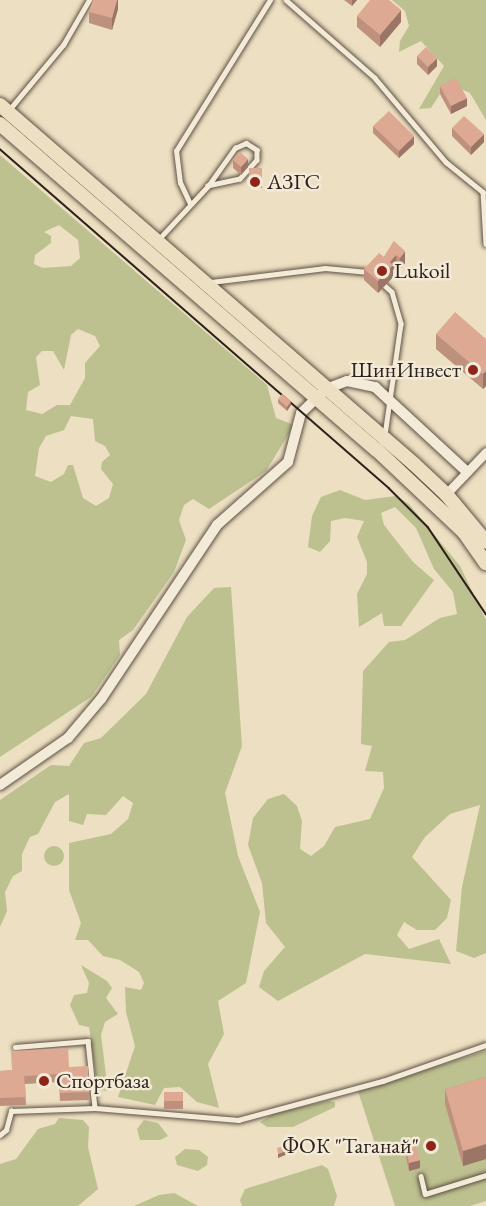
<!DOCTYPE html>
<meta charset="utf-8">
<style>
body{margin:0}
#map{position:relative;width:486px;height:1206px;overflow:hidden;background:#eddfc1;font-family:"EB Garamond",serif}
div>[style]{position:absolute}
.green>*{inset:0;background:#bdc08f}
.round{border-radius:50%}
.roads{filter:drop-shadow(0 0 2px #5d5145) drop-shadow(0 0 2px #5d5145)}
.service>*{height:4.5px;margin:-2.25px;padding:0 2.25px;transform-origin:2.25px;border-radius:2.25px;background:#f3ead7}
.minor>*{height:9px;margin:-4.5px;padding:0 4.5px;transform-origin:4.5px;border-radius:4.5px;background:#f3ead7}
.tertiary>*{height:10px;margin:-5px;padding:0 5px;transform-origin:5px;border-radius:5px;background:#f3ead7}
.primary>*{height:14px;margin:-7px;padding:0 7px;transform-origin:7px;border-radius:7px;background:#eddfc1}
.tram>*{height:1.5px;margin:-0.75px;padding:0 0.75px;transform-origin:0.75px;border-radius:0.75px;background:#2d221c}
.wall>*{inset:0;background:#be917e}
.shaded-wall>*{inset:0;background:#9b7667}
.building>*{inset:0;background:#dda993}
.dots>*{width:16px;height:16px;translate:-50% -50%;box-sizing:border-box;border:3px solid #f3ead7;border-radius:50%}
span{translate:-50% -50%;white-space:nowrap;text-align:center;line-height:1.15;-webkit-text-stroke:5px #f3ead7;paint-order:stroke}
.poi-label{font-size:22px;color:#2d221c}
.left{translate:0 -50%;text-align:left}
.right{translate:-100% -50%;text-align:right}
</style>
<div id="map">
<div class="green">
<i style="clip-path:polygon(392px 0,486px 0,486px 120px,470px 93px,447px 83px,431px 108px,419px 109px,444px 66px,421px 41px,399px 52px,400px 41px,409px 26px,405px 11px)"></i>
<i style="clip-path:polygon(evenodd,0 155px,267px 385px,276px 418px,294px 425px,266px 471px,209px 509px,193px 499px,184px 505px,179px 520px,186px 540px,174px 572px,133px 630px,119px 640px,120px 655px,91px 697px,0 757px,0 155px,59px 225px,78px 240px,80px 258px,71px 266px,43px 268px,34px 264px,35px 255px,51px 243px,51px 236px,44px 232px,59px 225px,0 155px,78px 329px,95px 336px,100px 346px,85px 363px,85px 378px,70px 405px,57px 405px,42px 414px,26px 410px,28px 392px,40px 385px,36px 357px,42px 351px,53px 351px,64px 370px,71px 335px,78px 329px,0 155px,71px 416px,93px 419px,95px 441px,105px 446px,110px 455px,102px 462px,101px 469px,113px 484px,109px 498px,96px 506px,83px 498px,73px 465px,68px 465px,64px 474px,51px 482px,35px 476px,39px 448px,46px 436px,64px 430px,71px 416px)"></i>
<i style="clip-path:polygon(340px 490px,365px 500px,396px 496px,409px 504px,460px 566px,486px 620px,486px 953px,474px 958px,456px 951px,462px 887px,480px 805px,450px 814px,425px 837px,412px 857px,451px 900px,447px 918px,435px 930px,417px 930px,404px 922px,397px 935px,409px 949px,439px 939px,451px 964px,365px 954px,278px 1001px,259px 987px,264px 971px,285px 947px,266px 923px,262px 883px,248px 845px,253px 818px,268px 799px,284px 794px,297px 806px,302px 821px,300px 849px,311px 856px,324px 846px,335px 827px,370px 819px,384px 788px,383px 772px,365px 771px,372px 746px,361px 744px,363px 671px,389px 642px,405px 640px,440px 618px,457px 614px,453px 592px,434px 569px,416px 528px,395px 507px,381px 513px,384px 525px,413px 562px,434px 580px,401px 626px,384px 626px,382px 613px,359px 627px,357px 594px,367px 574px,367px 562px,357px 537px,364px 521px,345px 518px,331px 521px,330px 541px,320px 552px,308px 547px,312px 516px,321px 497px)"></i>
<i style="clip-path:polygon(231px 587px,242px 746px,225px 793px,238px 856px,260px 912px,246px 983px,218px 1001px,224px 1034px,208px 1064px,219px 1108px,197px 1102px,180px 1087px,164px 1088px,155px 1105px,118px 1097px,135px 1046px,126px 1012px,125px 987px,141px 990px,144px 983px,139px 972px,120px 960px,103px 956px,88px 940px,75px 940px,81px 923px,69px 890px,69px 843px,111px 834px,128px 819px,133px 803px,123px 796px,106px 815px,87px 814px,83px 825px,69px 821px,69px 794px,55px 802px,38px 834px,30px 837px,22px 854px,22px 871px,13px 876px,5px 892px,7px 911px,0 927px,0 800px,51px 765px,69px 766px,84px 743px,101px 738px,146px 694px,187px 617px,214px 588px)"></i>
<i class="round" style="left:44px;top:846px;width:20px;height:20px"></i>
<i style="clip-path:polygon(81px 965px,107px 981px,112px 988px,106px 998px,118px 1014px,105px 1022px,101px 1035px,108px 1091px,100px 1090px,97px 1083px,89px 1027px,79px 1025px,70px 1005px,74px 995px,87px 993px,89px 983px)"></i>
<i style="clip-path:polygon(486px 1051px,486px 1201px,470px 1206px,395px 1206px,358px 1091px)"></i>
<i style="clip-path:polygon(328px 1101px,335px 1102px,335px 1107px,293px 1127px,267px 1127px,260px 1122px,275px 1113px)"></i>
<i style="clip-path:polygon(59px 1118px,83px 1120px,89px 1127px,88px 1147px,98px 1189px,78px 1206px,0 1206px,0 1164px,16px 1159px,38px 1129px,55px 1124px)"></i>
<i style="clip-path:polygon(144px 1120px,158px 1123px,168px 1136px,160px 1140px,140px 1140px,137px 1129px)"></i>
<i style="clip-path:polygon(185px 1149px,199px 1150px,208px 1157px,207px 1165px,198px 1171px,177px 1165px,175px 1157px)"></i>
<i style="clip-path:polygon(322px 1165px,328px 1169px,337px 1196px,334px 1206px,242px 1206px,240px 1200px,245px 1189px)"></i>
<i style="clip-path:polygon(174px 1193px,198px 1206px,134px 1206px,159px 1195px)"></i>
</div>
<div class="roads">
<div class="service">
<i style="left:286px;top:0;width:118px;rotate:41.2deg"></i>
<i style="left:375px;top:78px;width:110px;rotate:49.8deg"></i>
<i style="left:446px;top:162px;width:48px;rotate:39deg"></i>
<i style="left:483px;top:192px;width:52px;rotate:86.7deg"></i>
<i style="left:9px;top:110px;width:85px;rotate:-50.3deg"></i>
<i style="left:63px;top:45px;width:52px;rotate:-60deg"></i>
<i style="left:190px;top:204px;width:23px;rotate:-115deg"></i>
<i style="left:180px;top:183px;width:32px;rotate:-97deg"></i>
<i style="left:176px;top:151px;width:178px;rotate:-58.1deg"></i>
<i style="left:158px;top:240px;width:74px;rotate:-47.2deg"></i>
<i style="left:208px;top:186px;width:47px;rotate:-54.6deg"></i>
<i style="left:235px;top:148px;width:12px;rotate:-24deg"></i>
<i style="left:246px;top:143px;width:13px;rotate:32deg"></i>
<i style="left:257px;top:150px;width:10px;rotate:90deg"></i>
<i style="left:257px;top:160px;width:25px;rotate:132deg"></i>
<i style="left:240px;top:179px;width:33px;rotate:168deg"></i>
<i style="left:211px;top:282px;width:115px;rotate:-7deg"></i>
<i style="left:325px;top:268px;width:43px;rotate:5.3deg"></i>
<i style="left:382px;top:283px;width:13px;rotate:42deg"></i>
<i style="left:392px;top:292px;width:33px;rotate:74deg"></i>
<i style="left:401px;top:324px;width:112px;rotate:98.2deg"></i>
<i style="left:15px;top:1047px;width:73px;rotate:-4.7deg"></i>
<i style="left:88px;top:1041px;width:67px;rotate:84deg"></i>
<i style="left:0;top:1135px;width:8px;rotate:-40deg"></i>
<i style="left:6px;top:1130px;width:20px;rotate:-75deg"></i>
<i style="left:11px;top:1111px;width:84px;rotate:-2deg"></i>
<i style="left:95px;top:1108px;width:144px;rotate:4.8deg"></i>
<i style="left:238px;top:1120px;width:150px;rotate:-15.1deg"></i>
<i style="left:383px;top:1081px;width:109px;rotate:-19.3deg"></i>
<i style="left:421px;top:1176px;width:18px;rotate:77deg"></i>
<i style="left:425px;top:1194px;width:64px;rotate:-17.3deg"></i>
</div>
<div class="minor">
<i style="left:446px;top:494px;width:58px;rotate:-46.4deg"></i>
</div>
<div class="tertiary">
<i style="left:0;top:785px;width:83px;rotate:-34.7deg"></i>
<i style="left:68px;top:738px;width:51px;rotate:-49.8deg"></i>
<i style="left:101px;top:699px;width:209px;rotate:-56.3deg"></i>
<i style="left:217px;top:525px;width:95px;rotate:-41.6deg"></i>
<i style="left:288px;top:462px;width:51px;rotate:-75.1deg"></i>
<i style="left:301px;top:413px;width:35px;rotate:-44deg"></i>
<i style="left:326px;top:389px;width:22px;rotate:-21deg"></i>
<i style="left:347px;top:381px;width:29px;rotate:12deg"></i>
<i style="left:375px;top:387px;width:125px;rotate:42.7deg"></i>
</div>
<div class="primary">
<i style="left:0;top:105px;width:548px;rotate:40.93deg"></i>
<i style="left:414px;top:464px;width:44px;rotate:43.2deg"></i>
<i style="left:446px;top:494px;width:62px;rotate:50.2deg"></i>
<i style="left:0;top:124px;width:498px;rotate:40.9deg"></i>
<i style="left:377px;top:450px;width:120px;rotate:43.3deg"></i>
<i style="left:464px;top:532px;width:38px;rotate:55deg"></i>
</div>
</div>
<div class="tram">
<i style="left:0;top:149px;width:516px;rotate:41.07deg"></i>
<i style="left:389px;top:488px;width:55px;rotate:45deg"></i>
<i style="left:428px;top:527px;width:105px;rotate:56.3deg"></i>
</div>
<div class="wall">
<i style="clip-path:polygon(118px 0,118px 9px,112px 30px,89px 23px,89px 12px)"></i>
<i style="clip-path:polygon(344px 0,357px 0,352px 6px)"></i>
<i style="clip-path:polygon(357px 16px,401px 22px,380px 47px,357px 27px)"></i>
<i style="clip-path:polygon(417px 56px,437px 66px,428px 75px,417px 64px)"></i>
<i style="clip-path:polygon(440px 86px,467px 106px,451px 114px,440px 94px)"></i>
<i style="clip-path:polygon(373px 126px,414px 144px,399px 158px,373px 133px)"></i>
<i style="clip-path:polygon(452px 128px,484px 142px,471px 155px,452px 136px)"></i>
<i style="clip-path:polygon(233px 160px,248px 167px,241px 175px,233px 168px)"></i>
<i style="clip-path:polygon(249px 168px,262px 168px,262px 188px,249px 188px)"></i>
<i style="clip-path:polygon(394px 241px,405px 263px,400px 269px,396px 266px,393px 270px,393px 277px,378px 293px,364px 280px,364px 269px,384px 257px)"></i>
<i style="clip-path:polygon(436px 334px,486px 339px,486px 386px,483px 389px,436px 349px)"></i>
<i style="clip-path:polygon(278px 399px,291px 405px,287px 411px,278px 403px)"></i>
<i style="clip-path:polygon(69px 1067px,89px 1092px,89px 1100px,60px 1101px,59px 1082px,25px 1084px,26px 1105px,0 1106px,0 1071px)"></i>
<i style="clip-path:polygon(486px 1077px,486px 1159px,463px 1166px,445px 1104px,445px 1089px)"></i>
<i style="clip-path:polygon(164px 1092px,183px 1092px,183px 1109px,164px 1109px)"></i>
<i style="clip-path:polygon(406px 1149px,420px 1168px,409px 1171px,406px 1157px)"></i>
</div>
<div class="shaded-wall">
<i style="clip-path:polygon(117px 0,118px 0,118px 9px,112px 30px,112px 18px)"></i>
<i style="clip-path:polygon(352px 0,357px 0,352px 6px)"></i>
<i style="clip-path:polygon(401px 10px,401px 22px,380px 47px,380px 35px)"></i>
<i style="clip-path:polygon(437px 58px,437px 66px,428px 75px,428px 67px)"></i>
<i style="clip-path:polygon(467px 98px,467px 106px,451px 114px,451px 106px)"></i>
<i style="clip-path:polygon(484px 134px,484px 142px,471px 155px,471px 147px)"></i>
<i style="clip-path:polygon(414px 136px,414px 144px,399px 158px,399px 151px)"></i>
<i style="clip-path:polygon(248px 159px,248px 167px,241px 175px,241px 167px)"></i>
<i style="clip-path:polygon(405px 251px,405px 263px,400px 269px,400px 258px)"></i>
<i style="clip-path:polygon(396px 255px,396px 266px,393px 270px,393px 277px,378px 293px,378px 281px,390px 262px)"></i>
<i style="clip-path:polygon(486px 371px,486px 386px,483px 389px,483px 374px)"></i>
<i style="clip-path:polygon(291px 401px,291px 405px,287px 411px,287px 407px)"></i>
<i style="clip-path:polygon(486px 1144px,486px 1159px,463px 1166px,463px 1151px)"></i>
<i style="clip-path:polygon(288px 1150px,288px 1154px,278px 1158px,278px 1154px)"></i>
<i style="clip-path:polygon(420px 1160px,420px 1168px,409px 1171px,409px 1163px)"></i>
</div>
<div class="building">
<i style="clip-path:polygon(93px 0,117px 0,112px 18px,89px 12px)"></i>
<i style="clip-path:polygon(370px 0,389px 0,401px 10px,380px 35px,357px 16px)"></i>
<i style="clip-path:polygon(426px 47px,437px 58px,428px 67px,417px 56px)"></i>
<i style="clip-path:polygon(456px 78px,467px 98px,451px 106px,440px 86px)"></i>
<i style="clip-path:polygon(389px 111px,414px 136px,399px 151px,373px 126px)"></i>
<i style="clip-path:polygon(464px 116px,484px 134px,471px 147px,452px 128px)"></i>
<i style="clip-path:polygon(240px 152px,248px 159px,241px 167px,233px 160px)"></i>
<i style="clip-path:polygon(249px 168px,262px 168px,262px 180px,249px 180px)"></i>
<i style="clip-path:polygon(394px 241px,405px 251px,400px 258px,396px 255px,390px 262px,393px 265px,378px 281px,364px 269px,379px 253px,384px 257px)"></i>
<i style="clip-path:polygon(455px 312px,486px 339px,486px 371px,483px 374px,436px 334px)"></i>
<i style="clip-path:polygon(282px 394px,291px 401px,287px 407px,278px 399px)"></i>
<i style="clip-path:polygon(68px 1048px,69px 1067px,88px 1066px,89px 1092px,60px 1093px,59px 1074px,24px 1076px,26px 1097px,0 1098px,0 1071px,12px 1070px,11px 1051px)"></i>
<i style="clip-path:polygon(486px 1077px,486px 1144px,463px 1151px,445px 1089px)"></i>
<i style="clip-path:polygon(164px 1092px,183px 1092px,183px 1101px,164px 1101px)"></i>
<i style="clip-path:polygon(286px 1145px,288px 1150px,278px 1154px,277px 1148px)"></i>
<i style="clip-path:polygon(416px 1146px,420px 1160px,409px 1163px,406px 1149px)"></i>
</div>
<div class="dots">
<i style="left:255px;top:182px;background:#8f2418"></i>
<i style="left:382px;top:271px;background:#8f2418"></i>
<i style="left:473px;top:370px;background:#8f2418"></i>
<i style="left:44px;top:1081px;background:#8f2418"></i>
<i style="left:431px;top:1146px;background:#8f2418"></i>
</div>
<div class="poi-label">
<span class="left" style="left:267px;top:182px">АЗГС</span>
<span class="left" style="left:394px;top:271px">Lukoil</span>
<span class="right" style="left:461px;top:370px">ШинИнвест</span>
<span class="left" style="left:56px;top:1081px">Спортбаза</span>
<span class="right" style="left:419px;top:1146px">ФОК "Таганай"</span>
</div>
</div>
